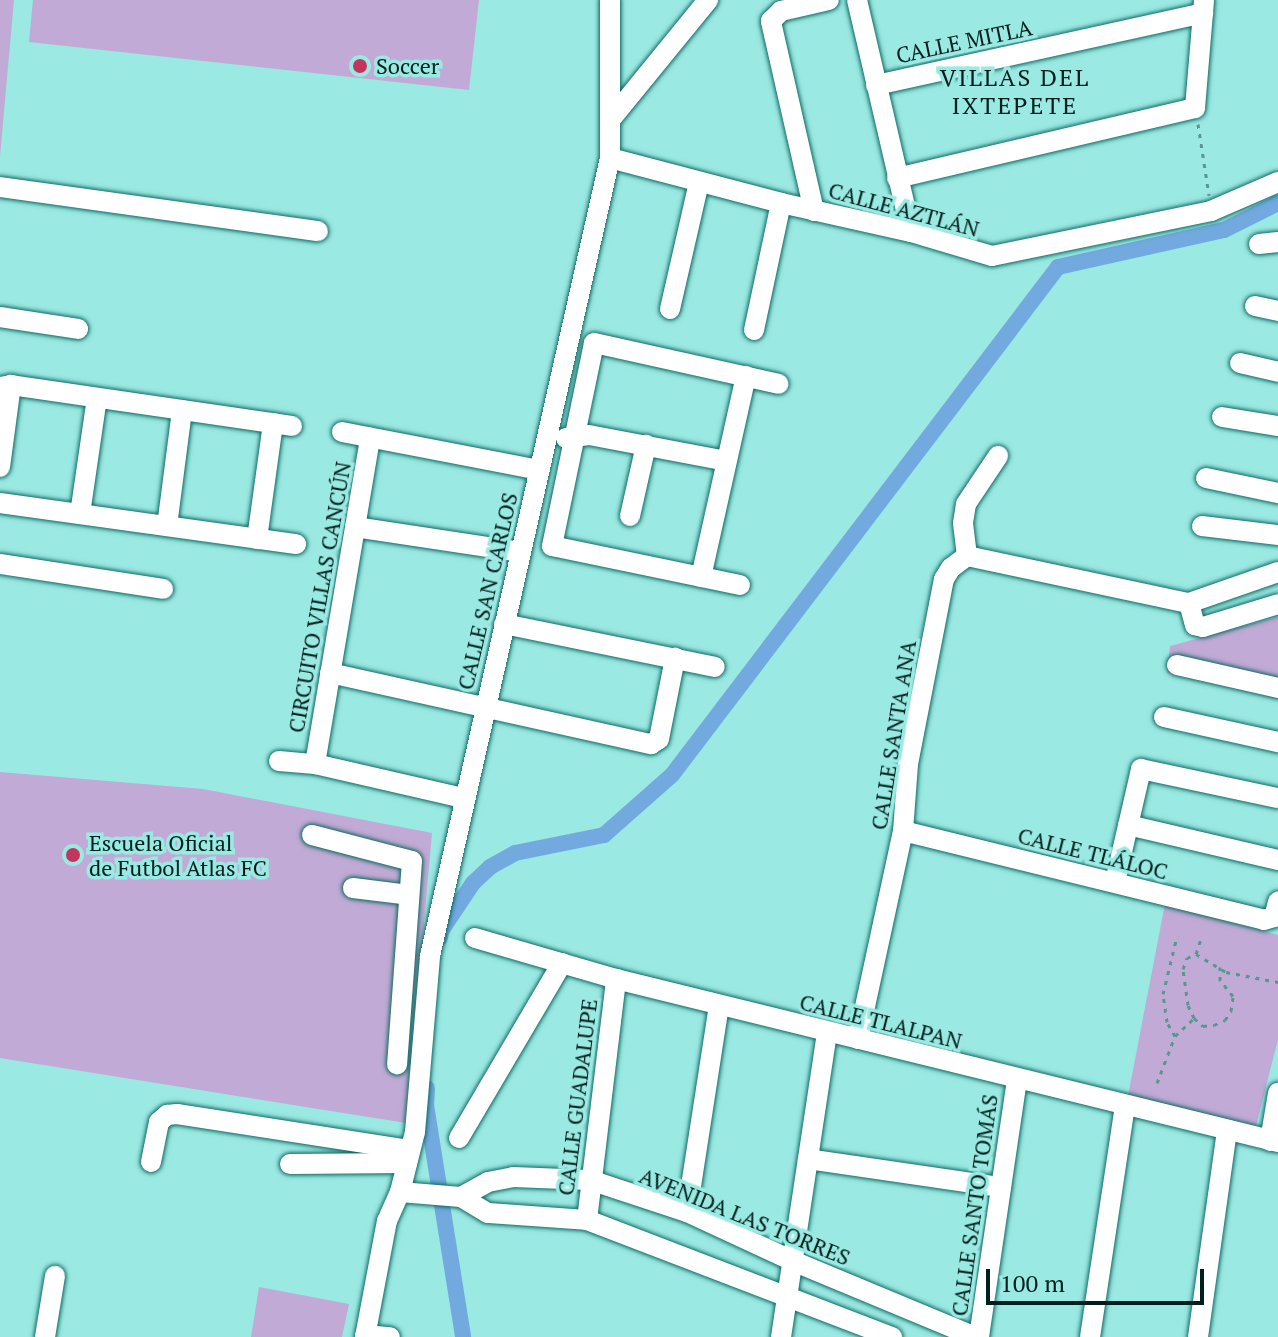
<!DOCTYPE html>
<meta charset="utf-8">
<style>
body{margin:0}
#map{position:relative;width:1278px;height:1337px;overflow:hidden;background:#9ae9e2;font-family:"PT Serif",serif}
div>[style]{position:absolute}
.green>*{inset:0;background:#c1aad5}
.canal>*{height:16px;margin:-8px;padding:0 8px;transform-origin:8px;border-radius:8px;background:#72a9df}
.path>*{height:3px;margin-top:-1.5px;transform-origin:0;background:repeating-linear-gradient(90deg,#5a9691 0 4px,transparent 0 10px)}
.roads{filter:drop-shadow(0 0 2px #0e6a65) drop-shadow(0 0 2px #0e6a65)}
.minor>*{height:20px;margin:-10px;padding:0 10px;transform-origin:10px;border-radius:10px;background:#fff}
.dots>*{width:22px;height:22px;translate:-50% -50%;box-sizing:border-box;border:4px solid #9ae9e2;border-radius:50%}
span{translate:-50% -50%;white-space:nowrap;text-align:center;line-height:1.15;-webkit-text-stroke:7px #9ae9e2;paint-order:stroke}
.street-label{font-size:22px;color:#00201e}
.poi-label{font-size:22px;color:#00201e}
.left{translate:0 -50%;text-align:left}
.neighbourhood-label{font-size:24px;color:#00201e;letter-spacing:2px}
.scale{position:absolute;left:986px;top:1269px;width:218px;height:36px;box-sizing:border-box;border:4px solid #00201e;border-top:0;padding-left:10px;font-size:24px;line-height:28px;white-space:nowrap;color:#00201e;-webkit-text-stroke:6px #9ae9e2;paint-order:stroke}
</style>
<div id="map">
<div class="green">
<i style="clip-path:polygon(0 0,14px 0,0 156px)"></i>
<i style="clip-path:polygon(33px 0,479px 0,469px 90px,29px 42px)"></i>
<i style="clip-path:polygon(1278px 617px,1278px 699px,1167px 673px,1170px 646px)"></i>
<i style="clip-path:polygon(0 772px,203px 789px,432px 833px,406px 1123px,0 1058px)"></i>
<i style="clip-path:polygon(1165px 904px,1278px 935px,1278px 1039px,1255px 1130px,1127px 1101px)"></i>
<i style="clip-path:polygon(259px 1287px,349px 1304px,342px 1337px,251px 1337px)"></i>
</div>
<div class="canal">
<i style="left:440px;top:938px;width:7px;rotate:-82deg"></i>
<i style="left:441px;top:931px;width:58px;rotate:-56.3deg"></i>
<i style="left:473px;top:883px;width:23px;rotate:-43deg"></i>
<i style="left:490px;top:867px;width:29px;rotate:-29deg"></i>
<i style="left:515px;top:853px;width:91px;rotate:-11.4deg"></i>
<i style="left:604px;top:835px;width:91px;rotate:-41.4deg"></i>
<i style="left:672px;top:775px;width:638px;rotate:-52.77deg"></i>
<i style="left:1058px;top:267px;width:170px;rotate:-12.6deg"></i>
<i style="left:1224px;top:230px;width:60px;rotate:-26.6deg"></i>
<i style="left:427px;top:1088px;width:17px;rotate:93deg"></i>
<i style="left:426px;top:1105px;width:235px;rotate:80.9deg"></i>
</div>
<div class="path">
<i style="left:1198px;top:124px;width:72px;rotate:81.2deg"></i>
<i style="left:1196px;top:954px;width:35px;rotate:31deg"></i>
<i style="left:1226px;top:972px;width:53px;rotate:10.9deg"></i>
<i style="left:1194px;top:1018px;width:14px;rotate:-115deg"></i>
<i style="left:1188px;top:1005px;width:36px;rotate:-98deg"></i>
<i style="left:1183px;top:969px;width:12px;rotate:-70deg"></i>
<i style="left:1187px;top:958px;width:10px;rotate:-24deg"></i>
<i style="left:1196px;top:954px;width:19px;rotate:-72deg"></i>
<i style="left:1175px;top:1036px;width:16px;rotate:-120deg"></i>
<i style="left:1167px;top:1022px;width:28px;rotate:-98deg"></i>
<i style="left:1163px;top:994px;width:60px;rotate:-76.4deg"></i>
<i style="left:1157px;top:1083px;width:50px;rotate:-69deg"></i>
<i style="left:1175px;top:1036px;width:26px;rotate:-43deg"></i>
<i style="left:1194px;top:1018px;width:12px;rotate:42deg"></i>
<i style="left:1203px;top:1026px;width:11px;rotate:-5deg"></i>
<i style="left:1214px;top:1025px;width:12px;rotate:-24deg"></i>
<i style="left:1225px;top:1020px;width:11px;rotate:-56deg"></i>
<i style="left:1231px;top:1011px;width:15px;rotate:-82deg"></i>
<i style="left:1233px;top:996px;width:21px;rotate:-129deg"></i>
<i style="left:1220px;top:980px;width:13px;rotate:-90deg"></i>
</div>
<div class="roads">
<div class="minor">
<i style="left:857px;top:0;width:238px;rotate:76.9deg"></i>
<i style="left:876px;top:85px;width:335px;rotate:-12.4deg"></i>
<i style="left:611px;top:119px;width:154px;rotate:-50.8deg"></i>
<i style="left:610px;top:158px;width:177px;rotate:14.7deg"></i>
<i style="left:781px;top:203px;width:133px;rotate:12.6deg"></i>
<i style="left:911px;top:232px;width:84px;rotate:16.5deg"></i>
<i style="left:992px;top:256px;width:224px;rotate:-11.6deg"></i>
<i style="left:1211px;top:211px;width:73px;rotate:-23.4deg"></i>
<i style="left:897px;top:178px;width:306px;rotate:-13.2deg"></i>
<i style="left:1195px;top:108px;width:108px;rotate:-85.2deg"></i>
<i style="left:0;top:187px;width:321px;rotate:7.9deg"></i>
<i style="left:814px;top:211px;width:195px;rotate:-102.8deg"></i>
<i style="left:771px;top:21px;width:14px;rotate:-45deg"></i>
<i style="left:781px;top:11px;width:49px;rotate:-12.9deg"></i>
<i style="left:1259px;top:244px;width:19px;rotate:-6deg"></i>
<i style="left:1255px;top:306px;width:24px;rotate:12deg"></i>
<i style="left:670px;top:309px;width:130px;rotate:-77.1deg"></i>
<i style="left:0;top:317px;width:79px;rotate:8.7deg"></i>
<i style="left:754px;top:330px;width:130px;rotate:-78deg"></i>
<i style="left:1240px;top:363px;width:39px;rotate:13deg"></i>
<i style="left:0;top:387px;width:11px;rotate:-10deg"></i>
<i style="left:11px;top:385px;width:284px;rotate:8.3deg"></i>
<i style="left:1222px;top:417px;width:57px;rotate:9.1deg"></i>
<i style="left:342px;top:432px;width:201px;rotate:10.9deg"></i>
<i style="left:566px;top:438px;width:23px;rotate:-7deg"></i>
<i style="left:589px;top:435px;width:140px;rotate:10.7deg"></i>
<i style="left:0;top:467px;width:83px;rotate:-82.4deg"></i>
<i style="left:1206px;top:478px;width:74px;rotate:11.8deg"></i>
<i style="left:0;top:503px;width:299px;rotate:7.9deg"></i>
<i style="left:80px;top:514px;width:117px;rotate:-81.7deg"></i>
<i style="left:630px;top:516px;width:73px;rotate:-77.3deg"></i>
<i style="left:167px;top:526px;width:117px;rotate:-82.6deg"></i>
<i style="left:1202px;top:526px;width:77px;rotate:6.8deg"></i>
<i style="left:355px;top:527px;width:167px;rotate:8.6deg"></i>
<i style="left:257px;top:539px;width:117px;rotate:-82.1deg"></i>
<i style="left:967px;top:556px;width:227px;rotate:12deg"></i>
<i style="left:0;top:564px;width:165px;rotate:8.7deg"></i>
<i style="left:1278px;top:572px;width:94px;rotate:160.8deg"></i>
<i style="left:1189px;top:603px;width:23px;rotate:75deg"></i>
<i style="left:1195px;top:625px;width:8px;rotate:14deg"></i>
<i style="left:1203px;top:627px;width:78px;rotate:-17deg"></i>
<i style="left:701px;top:577px;width:206px;rotate:-77.4deg"></i>
<i style="left:740px;top:585px;width:192px;rotate:-168.3deg"></i>
<i style="left:552px;top:546px;width:207px;rotate:-78.3deg"></i>
<i style="left:594px;top:343px;width:189px;rotate:12.5deg"></i>
<i style="left:504px;top:624px;width:215px;rotate:11.5deg"></i>
<i style="left:1177px;top:665px;width:104px;rotate:12.8deg"></i>
<i style="left:330px;top:673px;width:329px;rotate:12.5deg"></i>
<i style="left:651px;top:744px;width:9px;rotate:-32deg"></i>
<i style="left:659px;top:739px;width:83px;rotate:-78.8deg"></i>
<i style="left:1164px;top:717px;width:117px;rotate:12.4deg"></i>
<i style="left:279px;top:761px;width:36px;rotate:5deg"></i>
<i style="left:315px;top:764px;width:153px;rotate:12.9deg"></i>
<i style="left:315px;top:764px;width:331px;rotate:-80.4deg"></i>
<i style="left:1128px;top:825px;width:154px;rotate:13.1deg"></i>
<i style="left:903px;top:831px;width:372px;rotate:13.8deg"></i>
<i style="left:1264px;top:920px;width:10px;rotate:-17deg"></i>
<i style="left:1274px;top:917px;width:16px;rotate:-75deg"></i>
<i style="left:312px;top:835px;width:103px;rotate:14.6deg"></i>
<i style="left:412px;top:861px;width:204px;rotate:94.2deg"></i>
<i style="left:1115px;top:882px;width:116px;rotate:-77deg"></i>
<i style="left:1141px;top:769px;width:140px;rotate:12deg"></i>
<i style="left:353px;top:888px;width:56px;rotate:7.1deg"></i>
<i style="left:475px;top:938px;width:147px;rotate:16.2deg"></i>
<i style="left:616px;top:979px;width:682px;rotate:13.83deg"></i>
<i style="left:858px;top:1039px;width:213px;rotate:-77.8deg"></i>
<i style="left:903px;top:831px;width:67px;rotate:-85.7deg"></i>
<i style="left:908px;top:764px;width:188px;rotate:-79deg"></i>
<i style="left:944px;top:579px;width:13px;rotate:-58deg"></i>
<i style="left:951px;top:568px;width:20px;rotate:-37deg"></i>
<i style="left:967px;top:556px;width:33px;rotate:-97deg"></i>
<i style="left:963px;top:523px;width:19px;rotate:-81deg"></i>
<i style="left:966px;top:504px;width:58px;rotate:-56.3deg"></i>
<i style="left:459px;top:1138px;width:203px;rotate:-59.5deg"></i>
<i style="left:1270px;top:1141px;width:49px;rotate:-80.5deg"></i>
<i style="left:808px;top:1159px;width:195px;rotate:8.3deg"></i>
<i style="left:151px;top:1162px;width:41px;rotate:-78.7deg"></i>
<i style="left:159px;top:1122px;width:11px;rotate:-41deg"></i>
<i style="left:167px;top:1115px;width:10px;rotate:-6deg"></i>
<i style="left:177px;top:1114px;width:236px;rotate:8.8deg"></i>
<i style="left:290px;top:1164px;width:117px;rotate:-0.5deg"></i>
<i style="left:400px;top:1192px;width:62px;rotate:-76deg"></i>
<i style="left:415px;top:1132px;width:177px;rotate:-85.1deg"></i>
<i style="left:430px;top:956px;width:818px;rotate:-77.29deg"></i>
<i style="left:610px;top:158px;width:158px;rotate:-90deg"></i>
<i style="left:461px;top:1197px;width:31px;rotate:-29deg"></i>
<i style="left:488px;top:1182px;width:25px;rotate:-11deg"></i>
<i style="left:513px;top:1177px;width:77px;rotate:2.2deg"></i>
<i style="left:590px;top:1180px;width:102px;rotate:18.3deg"></i>
<i style="left:687px;top:1212px;width:117px;rotate:24.8deg"></i>
<i style="left:793px;top:1261px;width:198px;rotate:22.6deg"></i>
<i style="left:687px;top:1212px;width:209px;rotate:-81.2deg"></i>
<i style="left:587px;top:1220px;width:243px;rotate:-83.1deg"></i>
<i style="left:365px;top:1335px;width:25px;rotate:5deg"></i>
<i style="left:45px;top:1337px;width:62px;rotate:-80.7deg"></i>
<i style="left:365px;top:1337px;width:118px;rotate:-79.3deg"></i>
<i style="left:387px;top:1221px;width:32px;rotate:-66deg"></i>
<i style="left:400px;top:1192px;width:61px;rotate:4.7deg"></i>
<i style="left:461px;top:1197px;width:31px;rotate:31deg"></i>
<i style="left:488px;top:1213px;width:99px;rotate:4deg"></i>
<i style="left:587px;top:1220px;width:327px;rotate:21deg"></i>
<i style="left:781px;top:1337px;width:308px;rotate:-81.4deg"></i>
<i style="left:979px;top:1337px;width:261px;rotate:-81.6deg"></i>
<i style="left:1090px;top:1337px;width:235px;rotate:-81.4deg"></i>
<i style="left:1198px;top:1337px;width:209px;rotate:-82deg"></i>
</div>
</div>
<div class="dots">
<i style="left:360px;top:66px;background:#c4355d"></i>
<i style="left:73px;top:855px;background:#c4355d"></i>
</div>
<div class="street-label">
<span style="left:964px;top:41px;rotate:-12deg">CALLE MITLA</span>
<span style="left:904px;top:209px;rotate:15deg">CALLE AZTLÁN</span>
<span style="left:487px;top:591px;rotate:-77deg">CALLE SAN CARLOS</span>
<span style="left:319px;top:597px;rotate:-80deg">CIRCUITO VILLAS CANCÚN</span>
<span style="left:893px;top:735px;rotate:-81deg">CALLE SANTA ANA</span>
<span style="left:1093px;top:853px;rotate:14deg">CALLE TLÁLOC</span>
<span style="left:881px;top:1021px;rotate:14deg">CALLE TLALPAN</span>
<span style="left:577px;top:1097px;rotate:-83deg">CALLE GUADALUPE</span>
<span style="left:974px;top:1205px;rotate:-82deg">CALLE SANTO TOMÁS</span>
<span style="left:745px;top:1216px;rotate:22deg">AVENIDA LAS TORRES</span>
</div>
<div class="poi-label">
<span class="left" style="left:376px;top:66px">Soccer</span>
<span class="left" style="left:89px;top:855px">Escuela Oficial<br>de Futbol Atlas FC</span>
</div>
<div class="neighbourhood-label">
<span style="left:1015px;top:92px">VILLAS DEL<br>IXTEPETE</span>
</div>
<div class="scale">100 m</div>
</div>
